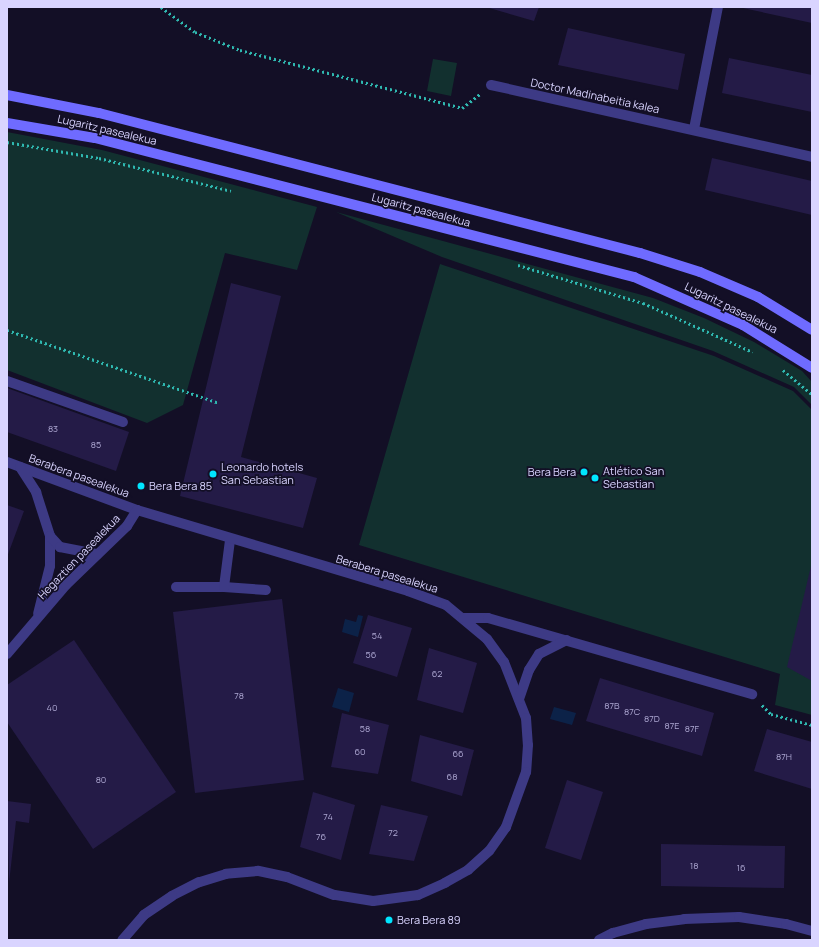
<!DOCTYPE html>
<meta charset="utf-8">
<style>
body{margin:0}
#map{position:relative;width:819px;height:947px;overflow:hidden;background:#130f26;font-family:Manrope,sans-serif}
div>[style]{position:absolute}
.green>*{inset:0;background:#12302f}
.water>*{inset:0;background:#0c2248}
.building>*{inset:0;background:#241b47}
.path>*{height:2.5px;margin-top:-1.25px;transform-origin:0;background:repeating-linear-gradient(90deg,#2fb8b0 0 2px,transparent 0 5px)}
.lane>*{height:10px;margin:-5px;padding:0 5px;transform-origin:5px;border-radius:5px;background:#3d3a85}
.street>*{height:10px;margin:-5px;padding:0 5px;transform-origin:5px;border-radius:5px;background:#3d3a85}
.secondary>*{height:10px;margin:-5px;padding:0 5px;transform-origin:5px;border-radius:5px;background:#6f6bff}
.dots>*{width:11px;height:11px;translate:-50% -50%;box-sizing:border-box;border:2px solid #130f26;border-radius:50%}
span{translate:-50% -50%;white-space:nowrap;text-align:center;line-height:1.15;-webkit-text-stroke:3.5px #130f26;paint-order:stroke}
.number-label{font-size:9px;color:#aca6d1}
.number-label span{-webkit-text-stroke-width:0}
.street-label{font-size:11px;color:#d9d4ff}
.poi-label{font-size:11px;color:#d9d4ff}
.left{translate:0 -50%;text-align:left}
.right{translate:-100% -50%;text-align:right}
.frame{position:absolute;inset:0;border:8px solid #d9d4ff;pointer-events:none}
</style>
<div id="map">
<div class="green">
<i style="clip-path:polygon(433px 59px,457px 63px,451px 96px,427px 91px)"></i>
<i style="clip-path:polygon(7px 132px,102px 150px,317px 207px,297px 270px,225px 253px,183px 405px,147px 423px,7px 370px)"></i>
<i style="clip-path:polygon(336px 212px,653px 298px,704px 318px,754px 342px,802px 371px,812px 382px,812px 405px,794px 387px,713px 351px,442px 257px)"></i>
<i style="clip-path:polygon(440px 264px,714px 356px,793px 391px,812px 410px,812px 715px,775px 705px,780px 674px,359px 545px)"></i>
</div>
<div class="water">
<i style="clip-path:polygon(358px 615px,363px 616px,358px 637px,342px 632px,345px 619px,356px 622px)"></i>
<i style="clip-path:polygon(338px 688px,354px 693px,349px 712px,332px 707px)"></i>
<i style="clip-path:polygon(554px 707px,576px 713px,572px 725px,550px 719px)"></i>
</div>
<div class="building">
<i style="clip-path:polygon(486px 7px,539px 7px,534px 21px)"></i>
<i style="clip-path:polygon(743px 7px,812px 7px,812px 23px,743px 8px)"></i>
<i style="clip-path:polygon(568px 28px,685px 54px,678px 90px,558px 65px)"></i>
<i style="clip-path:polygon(729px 58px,812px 75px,812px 112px,722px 93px)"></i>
<i style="clip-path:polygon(712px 158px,812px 181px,812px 215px,705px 190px)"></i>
<i style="clip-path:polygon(231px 283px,281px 296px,241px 457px,317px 478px,303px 528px,180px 496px)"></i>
<i style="clip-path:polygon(7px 388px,129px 432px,116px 471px,7px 432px)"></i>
<i style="clip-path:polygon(7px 505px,24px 511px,7px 557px)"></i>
<i style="clip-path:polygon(811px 566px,812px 566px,812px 681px,787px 667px)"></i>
<i style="clip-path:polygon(282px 599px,304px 780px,195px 793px,173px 612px)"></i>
<i style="clip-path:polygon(368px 615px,412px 628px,397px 677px,353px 663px)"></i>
<i style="clip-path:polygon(74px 640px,176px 792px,93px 849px,7px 722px,7px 685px)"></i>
<i style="clip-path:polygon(429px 648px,477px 663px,463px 713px,417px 700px)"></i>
<i style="clip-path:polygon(600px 678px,714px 713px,702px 756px,586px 721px)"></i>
<i style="clip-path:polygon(342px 713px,389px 725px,378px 774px,331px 767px)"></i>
<i style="clip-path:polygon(767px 729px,812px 742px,812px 789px,754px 771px)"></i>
<i style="clip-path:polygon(420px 735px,474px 750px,462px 796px,411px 781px)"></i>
<i style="clip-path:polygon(567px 780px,603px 792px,581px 860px,545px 848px)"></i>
<i style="clip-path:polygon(313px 792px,355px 805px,341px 860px,300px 847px)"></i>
<i style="clip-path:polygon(7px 801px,31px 804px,29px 823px,16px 821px,9px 883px)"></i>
<i style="clip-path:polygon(381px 805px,428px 816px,414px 861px,369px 854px)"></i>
<i style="clip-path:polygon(661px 844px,785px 846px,784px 888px,661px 886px)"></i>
</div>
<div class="path">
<i style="left:161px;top:7px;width:42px;rotate:36.3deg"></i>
<i style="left:195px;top:32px;width:48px;rotate:21.8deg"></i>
<i style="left:240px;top:50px;width:229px;rotate:14.6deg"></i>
<i style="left:462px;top:108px;width:23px;rotate:-38deg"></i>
<i style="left:7px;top:142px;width:93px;rotate:9.9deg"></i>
<i style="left:99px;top:158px;width:136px;rotate:14deg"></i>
<i style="left:518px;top:265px;width:131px;rotate:16.9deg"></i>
<i style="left:643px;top:303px;width:120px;rotate:24deg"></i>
<i style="left:7px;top:330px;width:224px;rotate:19deg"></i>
<i style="left:783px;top:370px;width:38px;rotate:40deg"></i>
<i style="left:762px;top:705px;width:13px;rotate:45deg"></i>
<i style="left:771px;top:714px;width:42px;rotate:15deg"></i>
</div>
<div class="lane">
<i style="left:7px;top:381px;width:123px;rotate:19.5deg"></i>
<i style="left:176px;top:587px;width:48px"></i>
<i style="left:224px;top:587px;width:42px;rotate:4.1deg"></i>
<i style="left:224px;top:587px;width:47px;rotate:-82.7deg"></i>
</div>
<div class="street">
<i style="left:491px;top:85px;width:329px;rotate:12.6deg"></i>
<i style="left:694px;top:129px;width:124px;rotate:-78.9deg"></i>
<i style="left:7px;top:462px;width:139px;rotate:20.3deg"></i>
<i style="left:137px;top:510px;width:283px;rotate:16.6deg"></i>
<i style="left:408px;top:591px;width:40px;rotate:20.2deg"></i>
<i style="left:446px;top:605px;width:53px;rotate:39.7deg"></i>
<i style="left:487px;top:639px;width:29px;rotate:54deg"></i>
<i style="left:504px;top:662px;width:60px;rotate:68.6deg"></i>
<i style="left:526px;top:718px;width:27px;rotate:86deg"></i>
<i style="left:528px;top:745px;width:27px;rotate:94deg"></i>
<i style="left:526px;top:772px;width:59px;rotate:110deg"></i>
<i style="left:506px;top:827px;width:29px;rotate:125deg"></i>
<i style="left:489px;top:851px;width:28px;rotate:138deg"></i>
<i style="left:468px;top:870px;width:26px;rotate:151deg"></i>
<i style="left:445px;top:883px;width:30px;rotate:156deg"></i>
<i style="left:418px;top:895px;width:45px;rotate:172.4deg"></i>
<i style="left:373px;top:901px;width:39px;rotate:-171deg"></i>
<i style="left:334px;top:895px;width:50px;rotate:-159deg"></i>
<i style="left:287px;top:877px;width:30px;rotate:-168deg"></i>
<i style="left:258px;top:871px;width:32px;rotate:175deg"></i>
<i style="left:226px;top:874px;width:28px;rotate:163deg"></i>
<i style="left:199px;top:882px;width:30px;rotate:153deg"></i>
<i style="left:172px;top:896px;width:34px;rotate:146deg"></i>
<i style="left:144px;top:915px;width:33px;rotate:131deg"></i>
<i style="left:20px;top:467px;width:30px;rotate:57deg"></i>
<i style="left:36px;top:492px;width:46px;rotate:72.3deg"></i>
<i style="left:50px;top:536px;width:30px;rotate:90deg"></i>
<i style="left:50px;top:566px;width:49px;rotate:104deg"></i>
<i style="left:50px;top:536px;width:15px;rotate:48deg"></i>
<i style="left:60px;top:547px;width:38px;rotate:11deg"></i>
<i style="left:463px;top:618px;width:25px"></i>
<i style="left:488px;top:618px;width:275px;rotate:16.1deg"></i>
<i style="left:7px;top:654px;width:91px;rotate:-49.5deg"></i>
<i style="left:66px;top:585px;width:85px;rotate:-44deg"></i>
<i style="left:127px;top:526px;width:19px;rotate:-58deg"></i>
<i style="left:519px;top:699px;width:31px;rotate:-71deg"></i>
<i style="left:529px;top:670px;width:19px;rotate:-58deg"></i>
<i style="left:539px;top:654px;width:31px;rotate:-27deg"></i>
<i style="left:599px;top:940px;width:16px;rotate:-27deg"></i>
<i style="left:613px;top:933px;width:34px;rotate:-15deg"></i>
<i style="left:646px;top:924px;width:38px;rotate:-7deg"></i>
<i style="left:684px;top:919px;width:55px;rotate:-2.1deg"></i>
<i style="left:739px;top:917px;width:48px;rotate:8.5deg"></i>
<i style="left:786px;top:924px;width:27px;rotate:15deg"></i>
</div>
<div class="secondary">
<i style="left:7px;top:95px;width:94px;rotate:11.1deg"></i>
<i style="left:99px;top:113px;width:559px;rotate:14.51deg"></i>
<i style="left:640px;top:253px;width:63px;rotate:17.6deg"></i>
<i style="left:700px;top:272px;width:63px;rotate:23.3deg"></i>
<i style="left:758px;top:297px;width:63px;rotate:31.4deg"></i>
<i style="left:7px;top:123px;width:89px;rotate:9.7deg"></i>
<i style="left:95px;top:138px;width:557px;rotate:14.46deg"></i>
<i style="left:634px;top:277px;width:119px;rotate:23.8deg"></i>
<i style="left:743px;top:325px;width:81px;rotate:31.9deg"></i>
</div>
<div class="dots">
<i style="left:584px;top:472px;background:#00e5ff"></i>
<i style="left:213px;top:474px;background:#00e5ff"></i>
<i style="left:595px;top:478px;background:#00e5ff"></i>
<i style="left:141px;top:486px;background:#00e5ff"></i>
<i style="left:389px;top:920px;background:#00e5ff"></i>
</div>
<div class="number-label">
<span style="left:53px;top:429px">83</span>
<span style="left:96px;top:445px">85</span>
<span style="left:377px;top:636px">54</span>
<span style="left:371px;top:655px">56</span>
<span style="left:437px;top:674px">62</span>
<span style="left:239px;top:696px">78</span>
<span style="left:612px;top:706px">87B</span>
<span style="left:52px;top:708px">40</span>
<span style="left:632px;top:712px">87C</span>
<span style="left:652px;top:719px">87D</span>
<span style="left:672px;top:726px">87E</span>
<span style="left:365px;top:729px">58</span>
<span style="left:692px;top:729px">87F</span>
<span style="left:360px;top:752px">60</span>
<span style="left:458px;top:754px">66</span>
<span style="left:784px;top:757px">87H</span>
<span style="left:452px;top:777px">68</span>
<span style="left:101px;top:780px">80</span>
<span style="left:328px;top:817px">74</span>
<span style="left:393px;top:833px">72</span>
<span style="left:321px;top:837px">76</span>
<span style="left:694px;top:866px">18</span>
<span style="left:741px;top:868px">16</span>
</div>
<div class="street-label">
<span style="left:595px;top:96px;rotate:12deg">Doctor Madinabeitia kalea</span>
<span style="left:107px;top:130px;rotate:13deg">Lugaritz pasealekua</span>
<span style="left:421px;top:210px;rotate:15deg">Lugaritz pasealekua</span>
<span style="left:731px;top:308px;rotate:26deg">Lugaritz pasealekua</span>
<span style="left:79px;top:476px;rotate:20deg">Berabera pasealekua</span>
<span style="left:79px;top:557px;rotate:-46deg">Hegaztien pasealekua</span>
<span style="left:387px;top:574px;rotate:17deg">Berabera pasealekua</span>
</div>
<div class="poi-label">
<span class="left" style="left:221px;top:474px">Leonardo hotels<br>San Sebastian</span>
<span class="right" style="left:576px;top:472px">Bera Bera</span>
<span class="left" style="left:603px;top:478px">Atlético San<br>Sebastian</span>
<span class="left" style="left:149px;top:486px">Bera Bera 85</span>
<span class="left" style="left:397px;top:920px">Bera Bera 89</span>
</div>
<div class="frame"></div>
</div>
